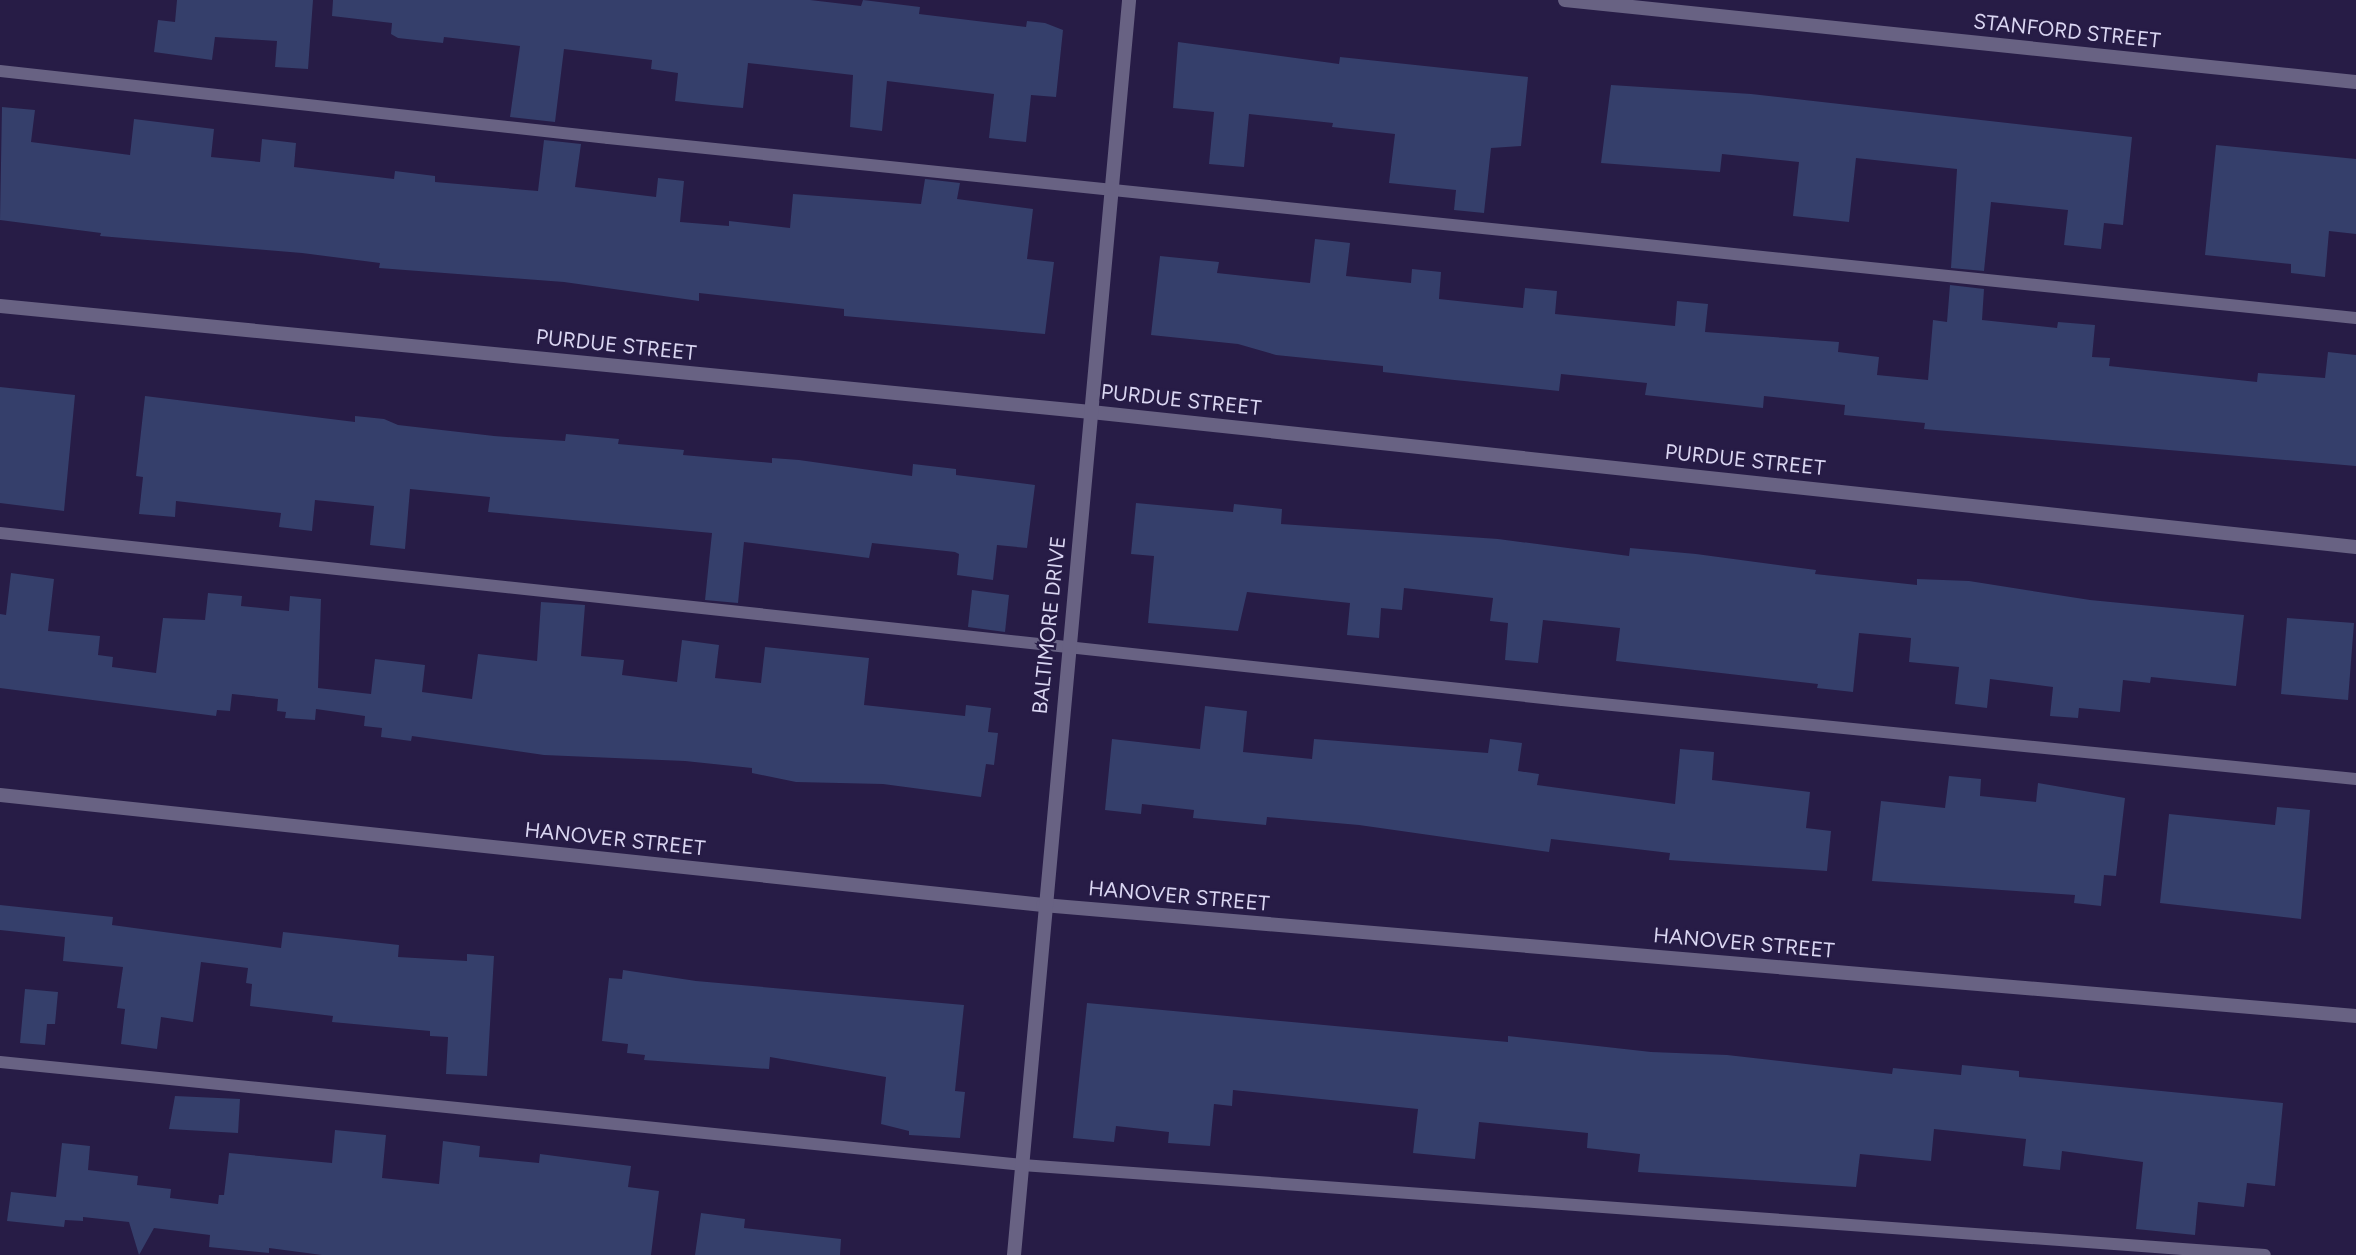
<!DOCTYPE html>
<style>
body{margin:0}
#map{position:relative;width:2356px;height:1255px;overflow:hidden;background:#271c46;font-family:Figtree,sans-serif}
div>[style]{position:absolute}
.building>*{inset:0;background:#353f6b}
.lane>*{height:12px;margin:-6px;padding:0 6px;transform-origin:6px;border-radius:6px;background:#686283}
.street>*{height:14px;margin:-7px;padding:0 7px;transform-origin:7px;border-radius:7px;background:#686283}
span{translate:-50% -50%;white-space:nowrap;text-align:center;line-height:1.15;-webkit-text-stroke:5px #271c46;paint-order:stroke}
.street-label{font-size:21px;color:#dad6f2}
</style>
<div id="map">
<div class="building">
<i style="clip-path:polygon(177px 0,313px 0,308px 69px,275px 67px,277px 41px,215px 37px,212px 60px,154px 52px,158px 20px,175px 22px)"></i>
<i style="clip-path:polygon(333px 0,810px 0,861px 6px,863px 0,920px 7px,919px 14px,1026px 27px,1027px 21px,1045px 23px,1063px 30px,1056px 97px,1031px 95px,1026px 142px,989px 138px,994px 94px,887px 81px,882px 131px,850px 127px,853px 75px,748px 63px,743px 108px,711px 105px,675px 101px,678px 73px,651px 69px,652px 60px,564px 49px,555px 122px,510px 117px,520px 46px,444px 37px,443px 43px,398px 38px,391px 34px,392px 23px,332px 16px)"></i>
<i style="clip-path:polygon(1178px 42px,1339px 64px,1340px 57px,1528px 77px,1521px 146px,1491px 148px,1484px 213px,1454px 210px,1456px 190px,1389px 183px,1395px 134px,1332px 127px,1333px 123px,1249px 114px,1244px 167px,1209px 164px,1214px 112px,1173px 108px)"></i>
<i style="clip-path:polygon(1611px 85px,1751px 94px,2132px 137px,2123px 225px,2104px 223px,2101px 249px,2064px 245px,2068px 210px,1991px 202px,1984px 271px,1951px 268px,1957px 169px,1856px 158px,1849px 222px,1793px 216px,1799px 162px,1722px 154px,1720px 172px,1601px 163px)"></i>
<i style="clip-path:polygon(2px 107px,35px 110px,31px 142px,130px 155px,134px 119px,214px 129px,211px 157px,260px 162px,262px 139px,296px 143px,294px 167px,394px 179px,395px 171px,435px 176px,435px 182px,538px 191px,544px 140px,581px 144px,575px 187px,656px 197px,658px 178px,684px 181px,680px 222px,729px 226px,729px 221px,790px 228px,793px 194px,921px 204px,925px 179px,960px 183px,957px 199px,1033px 209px,1027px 259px,1054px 262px,1045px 334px,844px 316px,844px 309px,699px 293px,699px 301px,564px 282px,379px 268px,380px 263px,302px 253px,100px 236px,101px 233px,0 220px)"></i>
<i style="clip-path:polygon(2216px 145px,2356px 159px,2356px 234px,2329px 231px,2325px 277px,2291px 273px,2291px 264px,2205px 255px)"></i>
<i style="clip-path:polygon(1315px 239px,1350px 243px,1346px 276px,1411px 283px,1412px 269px,1441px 272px,1439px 299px,1523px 308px,1525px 288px,1557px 291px,1555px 314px,1675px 326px,1677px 301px,1708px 304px,1705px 332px,1839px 342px,1838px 352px,1879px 357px,1877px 375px,1928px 380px,1933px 320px,1947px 322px,1950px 285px,1984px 289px,1982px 320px,2057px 328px,2058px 322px,2095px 325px,2092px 357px,2110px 358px,2109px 366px,2257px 382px,2258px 373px,2325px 378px,2328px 352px,2356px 355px,2356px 466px,1924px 429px,1925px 423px,1844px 415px,1845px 405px,1764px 396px,1763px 408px,1645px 395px,1647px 383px,1561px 374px,1559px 391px,1445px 379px,1383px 372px,1383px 366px,1276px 355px,1238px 344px,1151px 335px,1160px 256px,1219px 262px,1217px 273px,1310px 283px)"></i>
<i style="clip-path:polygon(0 387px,75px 395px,64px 511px,0 503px)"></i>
<i style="clip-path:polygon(145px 396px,355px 422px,355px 416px,384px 419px,398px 425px,494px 436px,565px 441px,566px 434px,619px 439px,618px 444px,684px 450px,683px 455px,772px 463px,772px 458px,799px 460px,912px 476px,913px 464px,956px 469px,956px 475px,1035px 485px,1027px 548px,997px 545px,993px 580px,957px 575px,959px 554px,955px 552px,872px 543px,869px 558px,744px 542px,738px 603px,705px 600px,712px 533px,488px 512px,490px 497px,410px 489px,405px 549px,370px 545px,374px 506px,315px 500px,312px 531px,279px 527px,281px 513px,176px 501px,175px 517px,139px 514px,143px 477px,136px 476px)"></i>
<i style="clip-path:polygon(1136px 503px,1233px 512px,1234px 504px,1282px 509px,1281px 524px,1498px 539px,1629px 556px,1630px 548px,1696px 554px,1816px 570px,1815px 574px,1917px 585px,1917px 579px,1969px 581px,2090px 600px,2244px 615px,2236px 686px,2151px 677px,2150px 683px,2123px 680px,2120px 712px,2079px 708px,2078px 718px,2050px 716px,2053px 687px,1990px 679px,1987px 708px,1955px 704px,1959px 667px,1909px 662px,1911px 638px,1859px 633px,1853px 692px,1817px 688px,1818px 684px,1616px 661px,1620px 628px,1543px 620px,1538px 663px,1505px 660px,1508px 623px,1490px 621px,1493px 598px,1404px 588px,1402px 610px,1381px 608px,1379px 638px,1347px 635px,1350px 603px,1247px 592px,1238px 631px,1148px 623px,1154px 556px,1131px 554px)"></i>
<i style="clip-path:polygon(11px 573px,54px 579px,48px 631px,100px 636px,98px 655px,113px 657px,112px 667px,156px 673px,163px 618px,205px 620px,208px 593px,242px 596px,241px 606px,289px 611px,290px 596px,321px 599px,318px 688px,371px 694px,375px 659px,425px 665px,422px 692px,472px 699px,478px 654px,537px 661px,541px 602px,585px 605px,581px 656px,624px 660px,622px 675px,677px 682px,682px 640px,719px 645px,715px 678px,761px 683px,765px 647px,869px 658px,864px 705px,965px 716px,966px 705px,991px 708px,988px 732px,998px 733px,994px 765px,986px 764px,981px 797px,883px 784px,796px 782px,752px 773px,752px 768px,685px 761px,544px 755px,412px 736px,411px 741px,381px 737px,382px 728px,364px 726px,365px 716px,316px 709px,315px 720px,285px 718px,286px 712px,277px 711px,278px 699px,232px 694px,230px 711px,217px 710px,216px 716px,0 688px,0 614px,6px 615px)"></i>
<i style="clip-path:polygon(972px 590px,1009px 595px,1005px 632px,968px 627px)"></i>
<i style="clip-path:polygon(2287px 618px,2354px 623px,2348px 700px,2281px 694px)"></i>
<i style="clip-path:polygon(1205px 706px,1247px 711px,1243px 752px,1312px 759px,1314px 739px,1488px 753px,1490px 739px,1522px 743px,1518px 771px,1539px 774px,1537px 785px,1675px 804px,1680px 749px,1714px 752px,1712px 780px,1810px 792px,1806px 828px,1831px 831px,1827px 871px,1669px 860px,1670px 853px,1551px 839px,1549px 852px,1359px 825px,1267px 817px,1266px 825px,1193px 818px,1194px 810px,1142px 804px,1141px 814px,1105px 810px,1112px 739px,1200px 749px)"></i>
<i style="clip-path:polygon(1949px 776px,1981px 779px,1980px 796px,2036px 802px,2038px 783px,2125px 798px,2116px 876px,2104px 875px,2101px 906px,2074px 903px,2075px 895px,1872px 881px,1881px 801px,1945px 808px)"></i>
<i style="clip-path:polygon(2277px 807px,2310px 810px,2301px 919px,2160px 903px,2169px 814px,2275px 825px)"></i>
<i style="clip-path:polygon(0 905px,113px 917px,112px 925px,281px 948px,283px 932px,399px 945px,398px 957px,467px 961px,467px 954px,494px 956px,487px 1076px,446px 1074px,448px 1037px,430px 1036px,430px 1031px,332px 1022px,333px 1016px,250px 1006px,252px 984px,246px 983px,248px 968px,201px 962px,193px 1022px,161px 1017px,157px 1049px,121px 1044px,125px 1009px,117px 1008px,123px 967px,63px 961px,65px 937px,0 930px)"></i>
<i style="clip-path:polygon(623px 970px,696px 981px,964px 1005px,955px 1091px,965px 1092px,960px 1138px,909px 1135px,909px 1131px,881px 1124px,886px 1077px,770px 1057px,769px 1069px,644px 1060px,645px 1055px,627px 1053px,628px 1044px,602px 1041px,609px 978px,622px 979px)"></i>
<i style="clip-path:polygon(25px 989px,58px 992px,55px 1024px,47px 1024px,45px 1045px,20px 1043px)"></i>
<i style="clip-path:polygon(1087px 1003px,1508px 1042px,1508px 1036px,1651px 1052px,1727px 1055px,1892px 1074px,1893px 1068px,1961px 1075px,1962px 1065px,2019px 1071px,2019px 1077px,2283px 1103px,2275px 1186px,2247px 1183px,2244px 1207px,2198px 1202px,2195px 1235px,2136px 1229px,2143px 1162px,2062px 1151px,2060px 1170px,2023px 1166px,2026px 1139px,1934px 1129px,1931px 1161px,1860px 1154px,1856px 1187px,1638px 1172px,1640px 1154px,1587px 1148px,1588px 1133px,1479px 1122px,1475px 1159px,1413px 1153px,1418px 1109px,1233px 1090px,1232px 1106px,1214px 1104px,1210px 1146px,1168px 1143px,1169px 1132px,1116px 1126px,1114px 1142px,1073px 1138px)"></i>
<i style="clip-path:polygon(175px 1096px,240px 1099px,238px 1133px,169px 1129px)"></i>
<i style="clip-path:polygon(335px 1130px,386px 1135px,382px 1178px,439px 1184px,443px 1141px,480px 1146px,479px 1157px,539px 1163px,540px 1154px,631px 1166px,628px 1187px,659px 1191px,651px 1255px,322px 1255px,269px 1248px,269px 1253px,209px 1247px,210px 1235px,154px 1228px,139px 1255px,129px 1222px,83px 1217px,83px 1221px,65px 1220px,64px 1227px,7px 1221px,11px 1192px,56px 1197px,62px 1143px,90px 1146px,88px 1170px,138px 1176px,137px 1185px,171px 1189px,170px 1198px,218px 1204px,219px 1195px,224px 1195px,229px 1153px,332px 1163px)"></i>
<i style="clip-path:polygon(701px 1213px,745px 1219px,744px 1228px,841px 1239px,840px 1255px,695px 1255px)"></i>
</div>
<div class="lane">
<i style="left:0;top:71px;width:612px;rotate:6.29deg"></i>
<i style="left:608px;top:138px;width:1757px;rotate:5.88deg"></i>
<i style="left:0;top:533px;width:1571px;rotate:6.1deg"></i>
<i style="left:1562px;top:700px;width:798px;rotate:5.68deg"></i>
<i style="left:0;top:1062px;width:1027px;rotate:5.75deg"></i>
<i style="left:1022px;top:1165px;width:1246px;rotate:4.14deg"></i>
</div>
<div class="street">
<i style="left:1565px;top:0;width:795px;rotate:5.92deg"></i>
<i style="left:0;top:306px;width:1096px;rotate:5.55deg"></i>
<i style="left:1091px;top:412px;width:1272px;rotate:6.09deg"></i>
<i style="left:0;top:795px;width:1049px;rotate:6.02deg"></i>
<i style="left:1043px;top:905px;width:1318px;rotate:4.83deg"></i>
<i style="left:1014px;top:1255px;width:1260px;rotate:-84.76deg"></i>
</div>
<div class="street-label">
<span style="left:2067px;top:31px;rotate:6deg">STANFORD STREET</span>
<span style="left:616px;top:345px;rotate:6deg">PURDUE STREET</span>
<span style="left:1181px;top:400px;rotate:6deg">PURDUE STREET</span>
<span style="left:1745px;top:460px;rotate:6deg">PURDUE STREET</span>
<span style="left:1049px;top:625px;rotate:-84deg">BALTIMORE DRIVE</span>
<span style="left:615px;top:839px;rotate:6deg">HANOVER STREET</span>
<span style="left:1179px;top:896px;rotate:5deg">HANOVER STREET</span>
<span style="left:1744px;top:943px;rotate:5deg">HANOVER STREET</span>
</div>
</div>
